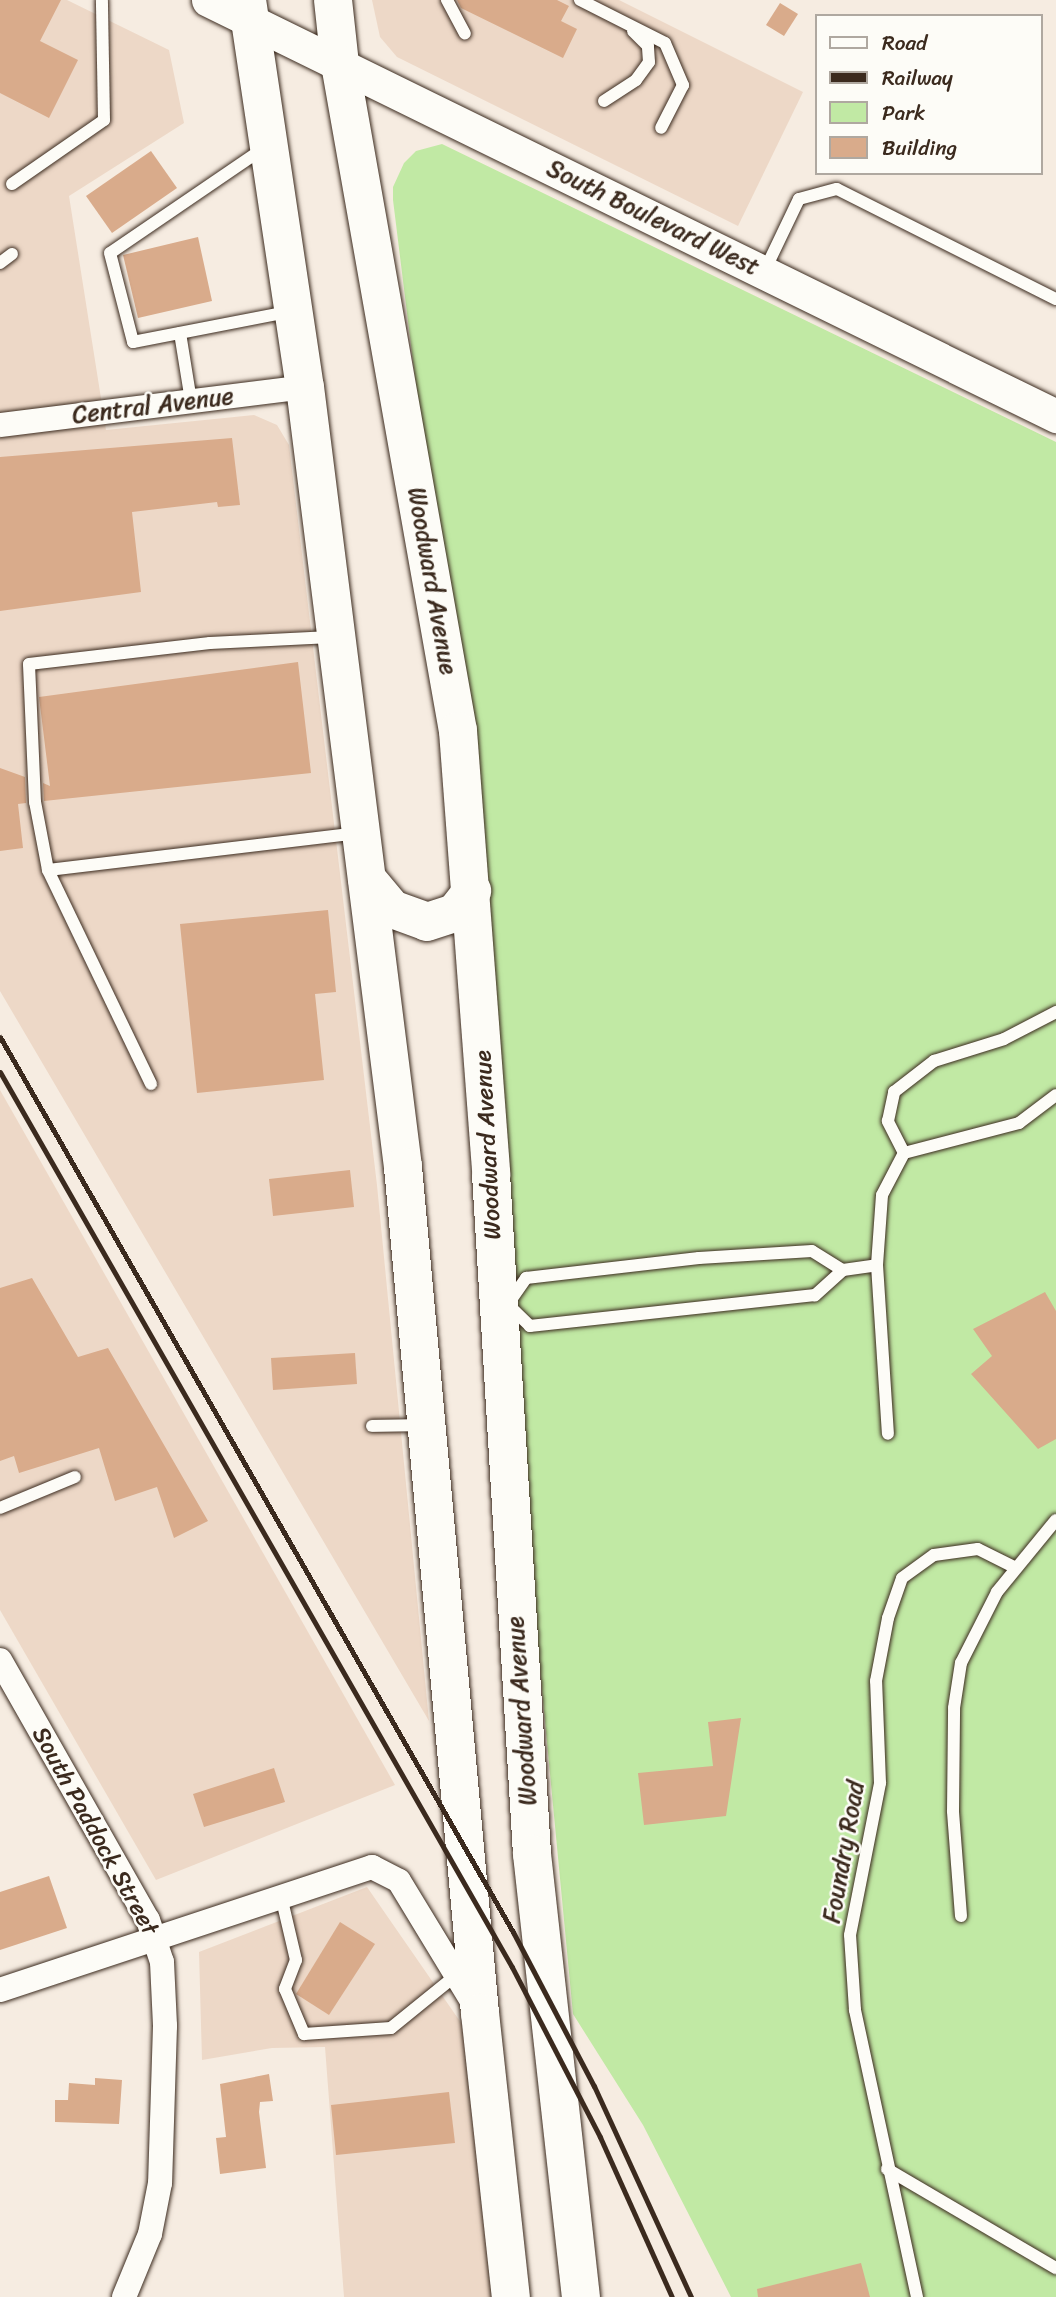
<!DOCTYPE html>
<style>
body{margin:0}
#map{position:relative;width:1056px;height:2297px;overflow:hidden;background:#f6ece1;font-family:Sriracha,sans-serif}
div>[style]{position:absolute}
.built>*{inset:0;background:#edd8c7}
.green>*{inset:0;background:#c1e9a4}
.building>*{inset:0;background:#d9ab8b}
.roads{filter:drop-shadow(0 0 2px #3b2a1e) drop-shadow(0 0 2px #3b2a1e)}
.lane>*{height:12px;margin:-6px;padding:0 6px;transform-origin:6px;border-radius:6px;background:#fdfcf7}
.street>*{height:24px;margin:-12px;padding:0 12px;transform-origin:12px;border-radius:12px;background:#fdfcf7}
.secondary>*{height:33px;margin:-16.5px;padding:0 16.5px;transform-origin:16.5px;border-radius:16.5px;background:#fdfcf7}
.primary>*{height:38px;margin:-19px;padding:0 19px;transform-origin:19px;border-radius:19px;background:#fdfcf7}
.rail>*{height:5px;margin:-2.5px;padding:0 2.5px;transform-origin:2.5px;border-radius:2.5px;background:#3b2a1e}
span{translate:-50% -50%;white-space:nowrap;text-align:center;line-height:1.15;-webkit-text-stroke:5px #fdfcf7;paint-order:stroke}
.street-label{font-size:24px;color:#3b2a1e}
.legend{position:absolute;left:815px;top:14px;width:228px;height:161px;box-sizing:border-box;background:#fdfcf7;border:2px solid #afa8a0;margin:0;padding:9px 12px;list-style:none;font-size:21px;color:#3b2a1e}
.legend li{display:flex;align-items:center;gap:14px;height:35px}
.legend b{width:35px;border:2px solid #afa8a0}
</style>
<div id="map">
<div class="built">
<i style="clip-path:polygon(0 0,67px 0,169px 50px,184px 123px,69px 196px,106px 430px,254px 415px,277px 425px,289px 445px,377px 1185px,429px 1721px,0 991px)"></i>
<i style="clip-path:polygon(372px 0,619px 0,803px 92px,738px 226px,397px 57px,380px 37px)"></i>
<i style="clip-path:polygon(0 1090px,395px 1785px,156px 1880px,0 1610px)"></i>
<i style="clip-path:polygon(367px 1887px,466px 2030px,497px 2297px,344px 2297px,325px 2047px,272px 2048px,202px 2060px,199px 1952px)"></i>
</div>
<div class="green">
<i style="clip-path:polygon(442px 144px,1056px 442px,1056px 2297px,731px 2297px,643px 2125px,573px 2014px,421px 426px,393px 200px,393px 187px,404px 163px,416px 151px)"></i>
</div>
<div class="building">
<i style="clip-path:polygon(0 0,61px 0,40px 41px,78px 60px,49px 118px,0 93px)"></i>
<i style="clip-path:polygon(457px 0,557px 0,569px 6px,561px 21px,577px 29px,563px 58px,461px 8px)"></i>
<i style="clip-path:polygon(780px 3px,798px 14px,784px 36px,766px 25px)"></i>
<i style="clip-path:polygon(151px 151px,177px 188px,112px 233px,86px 196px)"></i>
<i style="clip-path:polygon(198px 237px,212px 301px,138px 318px,123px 255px)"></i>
<i style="clip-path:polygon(232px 438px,240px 505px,218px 507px,217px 502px,132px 512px,141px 592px,0 611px,0 457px)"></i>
<i style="clip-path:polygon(298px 662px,311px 773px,44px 801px,43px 783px,50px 786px,39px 697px)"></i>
<i style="clip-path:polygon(0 768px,25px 777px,26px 803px,18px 804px,23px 848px,0 851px)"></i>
<i style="clip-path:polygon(328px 910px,336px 992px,315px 994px,324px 1080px,197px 1093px,180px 924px)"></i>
<i style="clip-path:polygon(350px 1170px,354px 1207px,273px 1216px,269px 1179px)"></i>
<i style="clip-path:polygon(32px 1278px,78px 1357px,108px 1348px,208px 1521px,174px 1538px,157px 1487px,115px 1501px,99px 1448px,19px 1473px,14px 1456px,0 1461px,0 1288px)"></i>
<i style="clip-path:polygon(1045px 1292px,1056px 1311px,1056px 1439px,1038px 1449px,971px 1374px,992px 1356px,973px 1329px)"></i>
<i style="clip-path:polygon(355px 1353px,357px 1384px,273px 1390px,271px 1358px)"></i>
<i style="clip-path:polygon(741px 1718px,726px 1816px,644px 1825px,638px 1773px,713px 1766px,708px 1722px)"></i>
<i style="clip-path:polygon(274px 1768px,285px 1802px,204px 1827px,193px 1794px)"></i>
<i style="clip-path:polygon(49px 1876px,67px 1928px,0 1950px,0 1892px)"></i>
<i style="clip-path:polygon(340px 1922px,375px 1944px,329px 2015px,296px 1994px)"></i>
<i style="clip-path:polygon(269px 2074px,273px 2101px,260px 2102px,259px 2112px,266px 2168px,220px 2174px,216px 2138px,226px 2137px,220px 2084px)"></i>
<i style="clip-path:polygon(95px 2078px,122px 2080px,119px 2124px,55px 2122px,55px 2100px,68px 2100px,69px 2083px,95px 2085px)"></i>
<i style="clip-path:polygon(449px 2092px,455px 2143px,336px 2155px,331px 2105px)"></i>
<i style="clip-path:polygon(861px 2263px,870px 2297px,758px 2297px,757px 2289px)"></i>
</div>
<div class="roads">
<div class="lane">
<i style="left:447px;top:0;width:38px;rotate:62deg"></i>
<i style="left:580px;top:0;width:95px;rotate:26.8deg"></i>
<i style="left:665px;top:43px;width:46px;rotate:66.8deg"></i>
<i style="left:683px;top:85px;width:48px;rotate:117.1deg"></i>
<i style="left:604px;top:101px;width:38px;rotate:-33deg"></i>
<i style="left:636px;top:80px;width:22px;rotate:-54deg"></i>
<i style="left:649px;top:62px;width:16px;rotate:-94deg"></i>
<i style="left:648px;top:46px;width:21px;rotate:-135deg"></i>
<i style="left:264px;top:148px;width:186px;rotate:145.7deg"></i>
<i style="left:110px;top:253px;width:92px;rotate:75.5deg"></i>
<i style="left:133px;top:342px;width:158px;rotate:-11deg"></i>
<i style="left:12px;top:184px;width:112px;rotate:-34.8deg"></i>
<i style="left:104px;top:120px;width:120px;rotate:-91deg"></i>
<i style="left:0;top:263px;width:15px;rotate:-37deg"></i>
<i style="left:764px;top:272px;width:81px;rotate:-64.4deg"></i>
<i style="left:799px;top:199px;width:39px;rotate:-15deg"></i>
<i style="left:837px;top:189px;width:245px;rotate:26.7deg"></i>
<i style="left:180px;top:333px;width:69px;rotate:80.8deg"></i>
<i style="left:48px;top:870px;width:69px;rotate:-100.8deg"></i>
<i style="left:35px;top:802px;width:138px;rotate:-92.5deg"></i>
<i style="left:29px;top:664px;width:182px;rotate:-6.6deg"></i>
<i style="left:210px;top:643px;width:121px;rotate:-2.8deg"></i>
<i style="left:151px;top:1084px;width:237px;rotate:-115.7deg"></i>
<i style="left:48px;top:870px;width:313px;rotate:-6.8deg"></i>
<i style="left:904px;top:1153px;width:36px;rotate:-117deg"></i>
<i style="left:888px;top:1121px;width:30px;rotate:-78deg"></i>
<i style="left:894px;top:1092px;width:51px;rotate:-37.8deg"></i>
<i style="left:934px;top:1061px;width:73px;rotate:-17.4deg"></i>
<i style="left:1004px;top:1039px;width:59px;rotate:-27.4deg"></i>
<i style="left:877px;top:1265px;width:70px;rotate:-85.9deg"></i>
<i style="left:882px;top:1195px;width:47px;rotate:-62.4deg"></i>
<i style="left:904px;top:1153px;width:119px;rotate:-14.6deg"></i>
<i style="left:1019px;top:1123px;width:46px;rotate:-37.1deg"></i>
<i style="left:843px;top:1270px;width:34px;rotate:-8deg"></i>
<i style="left:877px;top:1265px;width:169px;rotate:86.3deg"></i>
<i style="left:508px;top:1304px;width:32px;rotate:-55deg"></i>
<i style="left:526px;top:1278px;width:174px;rotate:-6.6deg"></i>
<i style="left:699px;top:1258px;width:113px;rotate:-3.5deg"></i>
<i style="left:812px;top:1251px;width:36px;rotate:32deg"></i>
<i style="left:843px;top:1270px;width:38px;rotate:138deg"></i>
<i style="left:815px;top:1295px;width:287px;rotate:173.8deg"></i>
<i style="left:530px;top:1326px;width:30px;rotate:-136deg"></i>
<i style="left:372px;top:1426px;width:50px;rotate:-1.1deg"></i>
<i style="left:0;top:1508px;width:81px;rotate:-22.5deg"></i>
<i style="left:281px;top:1896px;width:66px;rotate:76.8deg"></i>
<i style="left:296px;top:1960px;width:31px;rotate:111deg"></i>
<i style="left:285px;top:1989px;width:49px;rotate:67.1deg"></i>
<i style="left:304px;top:2034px;width:87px;rotate:-3.9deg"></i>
<i style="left:391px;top:2028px;width:82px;rotate:-39.1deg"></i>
<i style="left:961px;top:1916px;width:105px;rotate:-94.4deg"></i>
<i style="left:953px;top:1811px;width:103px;rotate:-89.4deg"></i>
<i style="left:954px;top:1708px;width:46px;rotate:-81.2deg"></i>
<i style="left:961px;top:1663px;width:80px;rotate:-63.1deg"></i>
<i style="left:997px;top:1592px;width:93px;rotate:-50.7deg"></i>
<i style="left:887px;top:2169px;width:196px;rotate:30.4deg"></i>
<i style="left:917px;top:2297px;width:294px;rotate:-102.2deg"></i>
<i style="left:855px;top:2010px;width:75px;rotate:-93.8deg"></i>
<i style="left:850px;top:1935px;width:155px;rotate:-78.8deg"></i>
<i style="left:880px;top:1783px;width:102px;rotate:-92.2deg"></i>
<i style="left:876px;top:1681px;width:64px;rotate:-79.2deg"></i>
<i style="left:888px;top:1618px;width:42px;rotate:-70.7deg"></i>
<i style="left:902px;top:1578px;width:39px;rotate:-36deg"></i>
<i style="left:934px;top:1555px;width:44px;rotate:-7.8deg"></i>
<i style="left:978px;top:1549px;width:40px;rotate:26.6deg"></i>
</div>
<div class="street">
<i style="left:0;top:425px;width:307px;rotate:-7.1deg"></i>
<i style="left:0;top:1660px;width:299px;rotate:60.4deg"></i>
<i style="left:148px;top:1920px;width:44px;rotate:71.6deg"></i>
<i style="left:162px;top:1962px;width:64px;rotate:87.3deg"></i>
<i style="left:165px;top:2026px;width:157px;rotate:91.8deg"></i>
<i style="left:160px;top:2183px;width:52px;rotate:101.1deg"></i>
<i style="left:150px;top:2234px;width:68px;rotate:112.4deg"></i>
<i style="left:0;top:1990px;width:392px;rotate:-18.3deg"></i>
<i style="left:372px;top:1867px;width:30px;rotate:27deg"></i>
<i style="left:399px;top:1881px;width:146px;rotate:58.7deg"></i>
</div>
<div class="secondary">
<i style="left:208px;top:0;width:945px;rotate:26.13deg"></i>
</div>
<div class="primary">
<i style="left:247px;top:0;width:391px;rotate:81.5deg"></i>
<i style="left:305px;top:387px;width:786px;rotate:82.84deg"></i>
<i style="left:403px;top:1167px;width:849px;rotate:84.8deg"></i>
<i style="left:480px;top:2013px;width:286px;rotate:83.8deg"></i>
<i style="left:333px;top:0;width:64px;rotate:83.8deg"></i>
<i style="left:340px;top:64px;width:677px;rotate:79.97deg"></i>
<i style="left:458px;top:731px;width:444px;rotate:85.7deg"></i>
<i style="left:491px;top:1174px;width:681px;rotate:86.55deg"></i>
<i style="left:532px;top:1854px;width:446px;rotate:83.7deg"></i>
<i style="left:367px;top:879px;width:39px;rotate:50deg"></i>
<i style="left:392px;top:909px;width:37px;rotate:20deg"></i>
<i style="left:427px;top:922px;width:29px;rotate:-18deg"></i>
<i style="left:455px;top:913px;width:28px;rotate:-52deg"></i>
</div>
</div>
<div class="rail">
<i style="left:0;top:1037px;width:1032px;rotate:60.18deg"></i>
<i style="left:513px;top:1932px;width:174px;rotate:62.3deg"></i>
<i style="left:594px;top:2086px;width:232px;rotate:65.3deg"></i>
<i style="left:0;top:1072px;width:1031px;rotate:60.23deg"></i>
<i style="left:512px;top:1967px;width:191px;rotate:62.6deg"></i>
<i style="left:600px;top:2137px;width:175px;rotate:65.8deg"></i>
</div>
<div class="street-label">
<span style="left:653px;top:218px;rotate:26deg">South Boulevard West</span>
<span style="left:153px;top:406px;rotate:-7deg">Central Avenue</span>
<span style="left:432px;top:581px;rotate:80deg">Woodward Avenue</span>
<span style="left:488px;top:1145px;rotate:-93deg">Woodward Avenue</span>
<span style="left:522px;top:1711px;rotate:-94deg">Woodward Avenue</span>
<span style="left:95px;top:1831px;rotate:61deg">South Paddock Street</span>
<span style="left:844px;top:1852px;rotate:-80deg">Foundry Road</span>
</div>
<ul class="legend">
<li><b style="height:9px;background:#fdfcf7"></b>Road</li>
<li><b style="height:9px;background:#3b2a1e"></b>Railway</li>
<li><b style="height:19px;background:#c1e9a4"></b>Park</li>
<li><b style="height:19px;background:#d9ab8b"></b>Building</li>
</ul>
</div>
